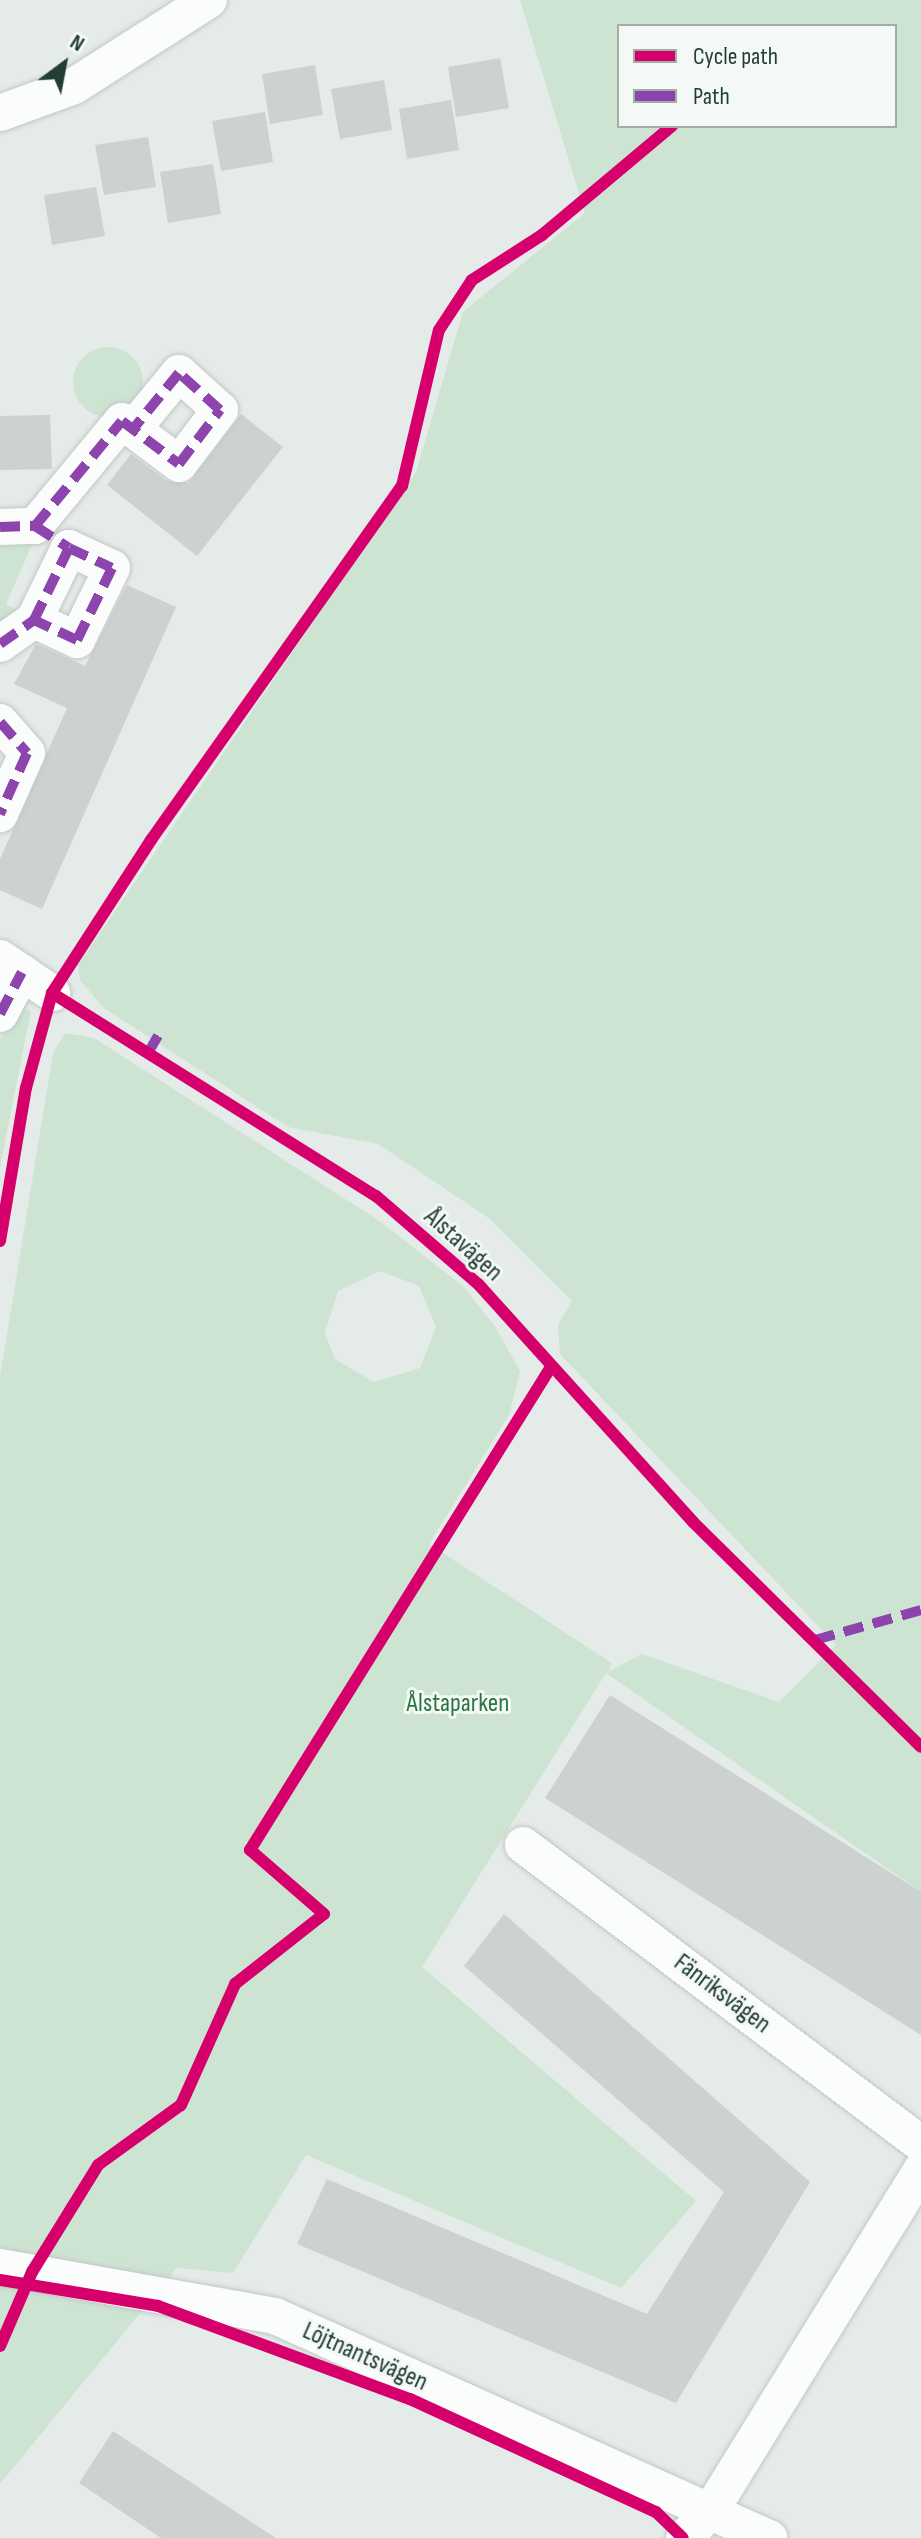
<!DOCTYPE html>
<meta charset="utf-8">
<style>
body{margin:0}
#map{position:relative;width:921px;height:2538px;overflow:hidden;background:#e5ebe8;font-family:"Sofia Sans Condensed",sans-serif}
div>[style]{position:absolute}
.green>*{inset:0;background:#cee4d3}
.round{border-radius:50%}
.building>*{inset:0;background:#ccd2cf}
.roads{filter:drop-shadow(0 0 2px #c2c8c5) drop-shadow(0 0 2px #c2c8c5)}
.minor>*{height:36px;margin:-18px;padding:0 18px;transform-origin:18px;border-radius:18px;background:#fbfcfc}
.quiet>*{height:10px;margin-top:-5px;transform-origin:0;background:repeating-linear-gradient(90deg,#8e44ad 0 20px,transparent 0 30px)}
.cycleway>*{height:12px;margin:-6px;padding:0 6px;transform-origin:6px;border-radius:6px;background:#d6006c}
span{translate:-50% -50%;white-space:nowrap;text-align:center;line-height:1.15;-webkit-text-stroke:6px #f4f9f6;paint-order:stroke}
.street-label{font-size:26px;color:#223e34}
.park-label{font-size:26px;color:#2c7641}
.legend{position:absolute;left:617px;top:24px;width:280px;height:104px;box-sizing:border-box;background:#f4f9f6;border:2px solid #a0aea8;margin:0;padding:10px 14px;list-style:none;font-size:24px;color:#223e34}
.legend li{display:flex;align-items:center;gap:16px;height:40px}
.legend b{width:40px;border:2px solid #a0aea8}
.north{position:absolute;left:24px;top:24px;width:80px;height:80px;-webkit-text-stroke:6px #f4f9f6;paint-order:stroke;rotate:32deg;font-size:22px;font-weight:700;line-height:32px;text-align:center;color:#223e34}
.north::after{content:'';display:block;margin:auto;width:28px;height:36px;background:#223e34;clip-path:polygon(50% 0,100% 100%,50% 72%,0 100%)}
</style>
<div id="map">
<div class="green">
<i style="clip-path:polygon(evenodd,520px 0,921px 0,921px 1892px,606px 1673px,422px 1967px,696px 2201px,621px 2288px,306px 2155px,233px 2273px,177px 2268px,0 2484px,0 1377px,53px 1053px,65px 1033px,94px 1038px,378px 1220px,463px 1286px,494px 1325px,520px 1371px,509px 1415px,429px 1544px,612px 1663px,608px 1672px,642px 1654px,779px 1702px,836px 1645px,560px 1354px,558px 1325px,572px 1301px,490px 1219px,378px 1144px,288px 1127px,104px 1008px,80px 980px,78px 965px,416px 472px,463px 312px,585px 213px,520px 0,619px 26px,895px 26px,895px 126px,619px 126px,619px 26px,520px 0,380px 1271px,419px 1286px,436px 1327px,420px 1368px,374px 1382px,335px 1359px,325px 1333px,338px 1291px,380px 1271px)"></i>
<i class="round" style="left:73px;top:347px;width:70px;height:70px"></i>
<i style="clip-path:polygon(0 534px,35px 538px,6px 604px,22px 613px,0 627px)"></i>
<i style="clip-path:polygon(14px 1005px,31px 1011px,0 1167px,0 1040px)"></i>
</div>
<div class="building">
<i style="clip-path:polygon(500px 58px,509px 108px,456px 117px,448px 67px)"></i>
<i style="clip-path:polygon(315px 65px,323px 115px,270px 124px,262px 74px)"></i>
<i style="clip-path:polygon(384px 80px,392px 130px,340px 139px,331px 89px)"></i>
<i style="clip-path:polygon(451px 100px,459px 150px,407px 159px,399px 109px)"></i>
<i style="clip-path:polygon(265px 112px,273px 162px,221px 171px,212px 121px)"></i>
<i style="clip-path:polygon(148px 137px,156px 187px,104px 195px,95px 145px)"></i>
<i style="clip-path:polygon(213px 164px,221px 214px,168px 223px,160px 172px)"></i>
<i style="clip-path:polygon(96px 187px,105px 236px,52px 245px,44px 195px)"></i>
<i style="clip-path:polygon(241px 414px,283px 447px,197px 556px,107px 485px,131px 454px,167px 481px,188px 483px)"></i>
<i style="clip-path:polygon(50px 415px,52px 469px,0 470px,0 416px)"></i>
<i style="clip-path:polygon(127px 585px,176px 607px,42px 909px,0 890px,0 859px,67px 708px,14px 684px,36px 644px,85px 666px)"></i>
<i style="clip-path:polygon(610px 1695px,921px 1892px,921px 2035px,545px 1798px)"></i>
<i style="clip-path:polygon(504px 1914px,810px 2182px,676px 2403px,297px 2244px,327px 2179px,647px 2314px,724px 2192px,464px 1966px)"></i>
<i style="clip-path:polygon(113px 2431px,207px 2493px,276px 2538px,161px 2538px,79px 2483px)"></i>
</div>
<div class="roads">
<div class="minor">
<i style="left:0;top:113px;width:79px;rotate:-20deg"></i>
<i style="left:74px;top:86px;width:160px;rotate:-32.5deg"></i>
<i style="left:0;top:527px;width:35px;rotate:-2deg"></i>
<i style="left:35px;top:526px;width:136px;rotate:-50.4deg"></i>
<i style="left:122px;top:421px;width:71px;rotate:37deg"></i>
<i style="left:179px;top:464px;width:68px;rotate:-52.8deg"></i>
<i style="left:220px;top:410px;width:55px;rotate:-137.9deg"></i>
<i style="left:179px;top:373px;width:72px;rotate:129.4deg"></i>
<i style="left:0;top:644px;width:42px;rotate:-35.2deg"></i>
<i style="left:34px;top:620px;width:80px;rotate:-64.1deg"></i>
<i style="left:69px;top:548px;width:47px;rotate:24.9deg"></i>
<i style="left:112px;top:568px;width:80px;rotate:115.9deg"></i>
<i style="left:77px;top:640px;width:47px;rotate:-155.1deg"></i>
<i style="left:0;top:722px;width:41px;rotate:48.9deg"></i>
<i style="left:27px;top:753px;width:67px;rotate:113.9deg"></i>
<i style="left:0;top:958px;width:63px;rotate:33.9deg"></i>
<i style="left:0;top:1014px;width:47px;rotate:-62.4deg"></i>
<i style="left:523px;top:1845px;width:498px;rotate:36.9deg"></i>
<i style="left:0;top:2267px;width:279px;rotate:10.1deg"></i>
<i style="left:275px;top:2316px;width:542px;rotate:24.2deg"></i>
<i style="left:684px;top:2538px;width:37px;rotate:-45deg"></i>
<i style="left:710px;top:2512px;width:402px;rotate:-58.3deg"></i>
</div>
</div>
<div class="quiet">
<i style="left:35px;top:526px;width:40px;rotate:32.9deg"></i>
<i style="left:0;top:527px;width:35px;rotate:-2deg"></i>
<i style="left:35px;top:526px;width:136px;rotate:-50.4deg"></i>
<i style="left:122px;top:421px;width:71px;rotate:37deg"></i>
<i style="left:179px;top:464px;width:68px;rotate:-52.8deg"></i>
<i style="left:220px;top:410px;width:55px;rotate:-137.9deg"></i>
<i style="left:179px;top:373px;width:72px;rotate:129.4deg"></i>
<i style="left:0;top:644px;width:42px;rotate:-35.2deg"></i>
<i style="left:34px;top:620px;width:80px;rotate:-64.1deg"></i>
<i style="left:69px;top:548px;width:47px;rotate:24.9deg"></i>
<i style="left:112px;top:568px;width:80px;rotate:115.9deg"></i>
<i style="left:77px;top:640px;width:47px;rotate:-155.1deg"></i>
<i style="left:0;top:722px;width:41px;rotate:48.9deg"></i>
<i style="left:27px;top:753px;width:67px;rotate:113.9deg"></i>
<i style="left:0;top:1014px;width:47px;rotate:-62.4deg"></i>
<i style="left:148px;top:1053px;width:28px;rotate:-60deg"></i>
<i style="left:815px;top:1640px;width:110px;rotate:-15.8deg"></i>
</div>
<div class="cycleway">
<i style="left:52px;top:993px;width:382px;rotate:32.1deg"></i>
<i style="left:376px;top:1196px;width:136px;rotate:40.8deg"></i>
<i style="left:479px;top:1285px;width:319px;rotate:47.9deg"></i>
<i style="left:693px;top:1522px;width:320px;rotate:44.6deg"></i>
<i style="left:0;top:1241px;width:155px;rotate:-80.4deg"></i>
<i style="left:26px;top:1088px;width:98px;rotate:-74.7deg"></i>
<i style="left:52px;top:993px;width:182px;rotate:-57.1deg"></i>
<i style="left:151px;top:840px;width:434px;rotate:-54.7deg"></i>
<i style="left:402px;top:486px;width:160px;rotate:-76.7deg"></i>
<i style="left:439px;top:330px;width:60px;rotate:-56.6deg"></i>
<i style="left:472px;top:280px;width:83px;rotate:-32.7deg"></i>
<i style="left:542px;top:235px;width:170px;rotate:-40deg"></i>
<i style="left:0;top:2280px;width:160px;rotate:9.3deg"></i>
<i style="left:158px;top:2306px;width:269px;rotate:20.3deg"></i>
<i style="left:410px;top:2399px;width:271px;rotate:24.7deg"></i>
<i style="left:656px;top:2512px;width:37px;rotate:44deg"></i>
<i style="left:0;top:2346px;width:81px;rotate:-66.6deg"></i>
<i style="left:32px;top:2272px;width:126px;rotate:-58.3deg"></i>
<i style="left:98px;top:2165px;width:102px;rotate:-35.9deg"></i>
<i style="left:181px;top:2105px;width:133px;rotate:-65.9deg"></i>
<i style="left:235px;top:1984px;width:113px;rotate:-38.2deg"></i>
<i style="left:324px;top:1914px;width:98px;rotate:-139.1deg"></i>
<i style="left:250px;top:1850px;width:566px;rotate:-58.08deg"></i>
</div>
<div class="street-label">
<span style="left:463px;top:1245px;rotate:42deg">Ålstavägen</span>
<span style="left:722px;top:1994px;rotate:37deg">Fänriksvägen</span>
<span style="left:365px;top:2357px;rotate:24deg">Löjtnantsvägen</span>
</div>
<div class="park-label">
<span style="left:458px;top:1704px">Ålstaparken</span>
</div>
<ul class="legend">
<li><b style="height:10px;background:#d6006c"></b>Cycle path</li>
<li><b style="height:10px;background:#8e44ad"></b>Path</li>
</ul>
<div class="north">N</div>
</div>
